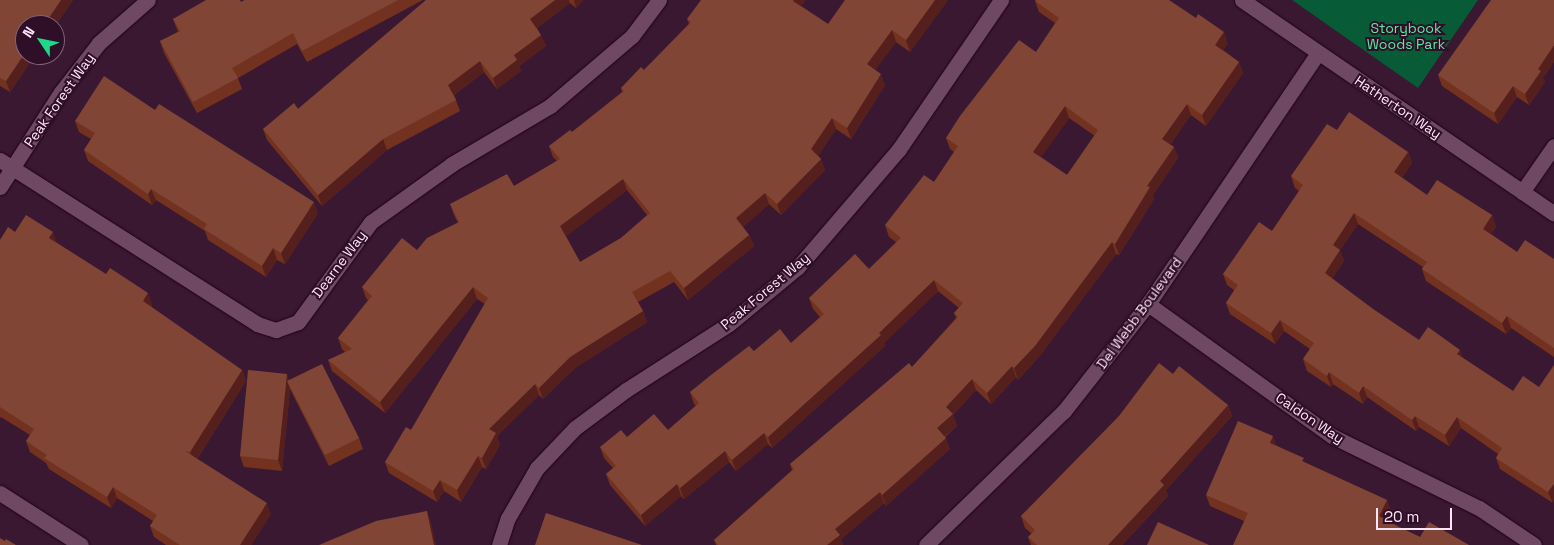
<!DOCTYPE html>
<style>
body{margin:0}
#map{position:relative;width:1554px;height:545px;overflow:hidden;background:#3a1832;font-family:"Space Grotesk",sans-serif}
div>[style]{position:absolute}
.green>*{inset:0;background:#075b36}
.roads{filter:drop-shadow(0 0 1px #1f0219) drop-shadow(0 0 1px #1f0219)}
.minor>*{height:15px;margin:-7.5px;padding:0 7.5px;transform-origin:7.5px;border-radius:7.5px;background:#6f4964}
.wall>*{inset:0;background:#72321f}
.shaded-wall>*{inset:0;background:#551f1d}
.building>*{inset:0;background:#814536}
span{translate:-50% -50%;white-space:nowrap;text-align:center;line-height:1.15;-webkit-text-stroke:4px #2f0e28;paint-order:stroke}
.park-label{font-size:14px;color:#5ce79f}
.street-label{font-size:14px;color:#fee6f6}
.north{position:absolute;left:15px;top:15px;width:50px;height:50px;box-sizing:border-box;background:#2f0e28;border:1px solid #82647a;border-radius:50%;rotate:304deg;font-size:14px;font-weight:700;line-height:20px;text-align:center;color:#fee6f6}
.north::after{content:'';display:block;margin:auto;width:18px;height:22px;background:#1bd988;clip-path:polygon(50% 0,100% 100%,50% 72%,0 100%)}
.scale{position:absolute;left:1376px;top:508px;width:76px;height:22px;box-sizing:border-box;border:2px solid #fee6f6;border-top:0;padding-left:6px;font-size:15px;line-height:18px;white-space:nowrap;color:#fee6f6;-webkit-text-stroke:4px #2f0e28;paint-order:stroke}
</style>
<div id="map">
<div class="green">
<i style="clip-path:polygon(1292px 0,1478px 0,1418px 88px)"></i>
</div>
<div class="roads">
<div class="minor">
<i style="left:1242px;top:0;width:378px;rotate:34.4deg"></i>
<i style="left:0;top:160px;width:305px;rotate:32.5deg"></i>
<i style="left:257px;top:324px;width:20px;rotate:18deg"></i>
<i style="left:276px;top:330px;width:23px;rotate:-20deg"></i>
<i style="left:298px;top:322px;width:124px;rotate:-53.9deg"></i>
<i style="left:371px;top:222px;width:100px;rotate:-35.6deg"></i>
<i style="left:452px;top:164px;width:114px;rotate:-30.6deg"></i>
<i style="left:550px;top:106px;width:108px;rotate:-40.5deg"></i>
<i style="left:632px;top:36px;width:45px;rotate:-53.1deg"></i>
<i style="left:0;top:187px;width:113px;rotate:-57.3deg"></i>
<i style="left:61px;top:92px;width:62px;rotate:-52.2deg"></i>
<i style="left:99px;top:43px;width:65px;rotate:-41.3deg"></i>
<i style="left:1522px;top:192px;width:56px;rotate:-55.2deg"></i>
<i style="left:1148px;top:304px;width:226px;rotate:35.7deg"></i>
<i style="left:1332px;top:436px;width:164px;rotate:26.1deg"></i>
<i style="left:1479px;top:508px;width:66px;rotate:33.9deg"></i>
<i style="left:0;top:493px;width:96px;rotate:32.7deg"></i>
<i style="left:499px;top:545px;width:28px;rotate:-72deg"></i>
<i style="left:508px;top:518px;width:58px;rotate:-59.9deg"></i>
<i style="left:537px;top:468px;width:55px;rotate:-46.5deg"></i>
<i style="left:575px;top:428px;width:64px;rotate:-36.7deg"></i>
<i style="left:626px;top:390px;width:122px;rotate:-32.7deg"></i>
<i style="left:729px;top:324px;width:89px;rotate:-39.6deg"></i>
<i style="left:798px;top:267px;width:155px;rotate:-49.4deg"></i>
<i style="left:899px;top:149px;width:181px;rotate:-55.6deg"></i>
<i style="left:926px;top:545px;width:192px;rotate:-44.2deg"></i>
<i style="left:1064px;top:411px;width:136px;rotate:-51.9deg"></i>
<i style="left:1148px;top:304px;width:303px;rotate:-55.9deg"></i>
</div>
</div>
<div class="wall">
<i style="clip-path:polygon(0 0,73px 0,55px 26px,55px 25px,25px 55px,35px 55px,10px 92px,0 86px)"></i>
<i style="clip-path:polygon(245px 0,423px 0,307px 62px,297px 44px,238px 78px,242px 89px,197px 113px,164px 53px,160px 41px,178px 32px,173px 19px,241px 2px)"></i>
<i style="clip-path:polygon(426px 0,583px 0,576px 8px,570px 3px,537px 28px,546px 46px,519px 66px,521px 71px,497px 89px,484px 72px,454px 95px,460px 111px,387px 150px,322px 206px,267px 140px,263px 129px,298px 109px)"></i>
<i style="clip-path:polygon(evenodd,948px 0,910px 52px,896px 42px,875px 70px,885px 85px,851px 139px,836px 129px,818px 156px,821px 159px,825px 170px,781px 215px,769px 204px,743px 227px,749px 235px,754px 246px,688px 300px,674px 282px,638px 302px,643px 311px,647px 322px,575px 368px,543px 399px,539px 395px,497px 436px,500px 445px,486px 469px,482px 467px,461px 502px,444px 491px,437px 502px,389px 473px,385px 462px,411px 430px,485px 304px,477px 299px,385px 413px,332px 371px,328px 360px,345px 352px,342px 349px,338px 338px,368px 300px,366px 298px,362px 287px,458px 223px,454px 215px,450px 204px,514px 186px,557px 161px,553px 157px,549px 146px,572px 132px,622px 92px,621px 88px,644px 70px,689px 24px,687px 19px,801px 6px,828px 24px,948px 0,627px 190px,647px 215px,621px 238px,580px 262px,566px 236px,627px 190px)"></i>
<i style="clip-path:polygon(1554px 0,1554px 62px,1543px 78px,1545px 82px,1529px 105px,1517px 97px,1498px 124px,1442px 86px,1438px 75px)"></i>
<i style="clip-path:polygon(evenodd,1035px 1px,1228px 43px,1223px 50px,1239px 62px,1243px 73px,1206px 126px,1191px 115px,1170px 144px,1174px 147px,1178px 158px,1153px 195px,1154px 199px,1119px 255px,1116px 254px,1039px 357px,1018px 380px,1016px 377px,991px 404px,976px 390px,953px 415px,957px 426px,945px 437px,950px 449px,886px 506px,884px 503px,841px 539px,843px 545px,716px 545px,714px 540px,792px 470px,790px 464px,912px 367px,956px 318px,954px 313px,959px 308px,938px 291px,884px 343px,885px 346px,772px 448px,768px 444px,736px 471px,729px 462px,684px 499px,681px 496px,645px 526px,610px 485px,606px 474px,613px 468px,604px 458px,600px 447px,627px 437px,668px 430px,696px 406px,694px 404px,690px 392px,754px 351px,791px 343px,820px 317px,813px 309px,809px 298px,869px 269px,896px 242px,889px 237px,885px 225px,934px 182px,954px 152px,950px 149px,946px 138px,1036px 52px,1055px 23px,1039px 12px,1035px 1px,1069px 118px,1095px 136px,1067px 175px,1041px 157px,1069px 118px)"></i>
<i style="clip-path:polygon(75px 121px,318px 213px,285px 264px,277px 260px,266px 277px,208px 240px,205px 231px,156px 200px,152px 205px,88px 161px,84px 150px,91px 139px,79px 132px)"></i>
<i style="clip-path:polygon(1337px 130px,1408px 152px,1412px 163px,1402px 178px,1427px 195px,1492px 215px,1496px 227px,1491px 234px,1517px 252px,1554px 259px,1554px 357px,1511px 328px,1506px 334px,1426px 281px,1422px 269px,1423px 267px,1358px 224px,1340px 250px,1344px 261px,1332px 279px,1373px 309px,1419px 340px,1463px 358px,1513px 391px,1553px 503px,1500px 469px,1496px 458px,1498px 454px,1461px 428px,1449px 446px,1419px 427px,1416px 431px,1367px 397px,1363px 404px,1333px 384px,1331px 387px,1307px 371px,1303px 359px,1310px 349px,1284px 331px,1275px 344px,1230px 314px,1226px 303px,1234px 290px,1227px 285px,1223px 274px,1272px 231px,1299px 191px,1295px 188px,1291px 176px)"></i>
<i style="clip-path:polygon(15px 232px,57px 243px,152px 304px,151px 307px,242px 370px,246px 381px,197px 459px,271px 514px,251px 545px,166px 545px,154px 537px,150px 526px,153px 521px,117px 498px,111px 508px,49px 469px,46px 463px,30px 452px,26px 441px,30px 435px,1px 417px,0 418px,0 240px)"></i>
<i style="clip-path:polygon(1173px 374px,1228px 405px,1232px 416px,1166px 490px,1168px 496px,1122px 545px,1031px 545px,1028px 537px,1032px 534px,1025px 528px,1021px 516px)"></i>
<i style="clip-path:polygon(289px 380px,359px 438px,363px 449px,329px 466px,290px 389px,282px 471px,244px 467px,240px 456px)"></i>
<i style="clip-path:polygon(1276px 445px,1305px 463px,1387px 500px,1391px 511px,1387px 520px,1399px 527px,1420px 537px,1469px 545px,1244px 521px,1210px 506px,1206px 495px)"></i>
</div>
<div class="shaded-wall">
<i style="clip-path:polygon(61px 0,73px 0,55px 26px,55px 25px,44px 25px)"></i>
<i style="clip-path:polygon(555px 0,569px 0,570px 3px,534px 30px,530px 19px)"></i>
<i style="clip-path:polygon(574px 0,583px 0,576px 8px)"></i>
<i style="clip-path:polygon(794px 0,806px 0,797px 12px,793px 1px)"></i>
<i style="clip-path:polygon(935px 0,948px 0,910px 52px,906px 40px)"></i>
<i style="clip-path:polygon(892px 30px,896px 42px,871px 76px,867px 64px)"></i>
<i style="clip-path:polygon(1224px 32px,1228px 43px,1219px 56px,1215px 45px)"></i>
<i style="clip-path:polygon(541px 35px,546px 46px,519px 66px,521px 71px,497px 89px,493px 78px,514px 55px)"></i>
<i style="clip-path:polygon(1554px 45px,1554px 62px,1543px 78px,1545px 82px,1529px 105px,1525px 94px,1538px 69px)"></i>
<i style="clip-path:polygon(25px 53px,25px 55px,35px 55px,10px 92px,6px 81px)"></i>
<i style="clip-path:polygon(480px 61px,484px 72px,452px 96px,448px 85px)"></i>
<i style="clip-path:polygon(1239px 62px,1243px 73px,1206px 126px,1202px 115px)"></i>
<i style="clip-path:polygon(881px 74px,885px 85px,851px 139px,847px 128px)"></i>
<i style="clip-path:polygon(1513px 86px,1517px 97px,1498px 124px,1494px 113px)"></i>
<i style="clip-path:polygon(1187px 104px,1191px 115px,1167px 150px,1162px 139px)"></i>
<i style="clip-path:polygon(1065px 106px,1069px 118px,1037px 163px,1033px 152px)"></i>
<i style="clip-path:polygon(832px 118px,836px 129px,815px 161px,811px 149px)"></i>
<i style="clip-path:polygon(383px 139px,387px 150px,322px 206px,318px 195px)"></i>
<i style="clip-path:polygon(1174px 147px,1178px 158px,1153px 195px,1154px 199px,1119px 255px,1115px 244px,1147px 186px)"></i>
<i style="clip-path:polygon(1408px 152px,1412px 163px,1398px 184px,1394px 172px)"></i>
<i style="clip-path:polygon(821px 159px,825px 170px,781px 215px,777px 204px)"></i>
<i style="clip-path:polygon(623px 179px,627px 190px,564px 238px,560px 226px)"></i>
<i style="clip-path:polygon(151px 189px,156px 200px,152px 205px,148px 194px)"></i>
<i style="clip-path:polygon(765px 193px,769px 204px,740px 230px,736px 218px)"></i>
<i style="clip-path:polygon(314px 202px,318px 213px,285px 264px,281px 253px)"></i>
<i style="clip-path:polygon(1354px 213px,1358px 224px,1340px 250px,1344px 261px,1329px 284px,1325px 273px,1333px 245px)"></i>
<i style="clip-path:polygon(1492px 215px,1496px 227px,1487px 240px,1483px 229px)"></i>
<i style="clip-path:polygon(53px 232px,57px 243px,49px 238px)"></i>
<i style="clip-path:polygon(749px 235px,754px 246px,688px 300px,684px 288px)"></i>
<i style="clip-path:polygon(1112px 242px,1116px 254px,1039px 357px,1018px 380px,1014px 368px)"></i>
<i style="clip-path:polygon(273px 248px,277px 260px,266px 277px,262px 266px)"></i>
<i style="clip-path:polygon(934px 280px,938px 291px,884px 343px,885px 346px,772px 448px,768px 437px,879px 333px)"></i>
<i style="clip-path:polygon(473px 287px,477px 299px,385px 413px,380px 402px)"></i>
<i style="clip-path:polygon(148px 293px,152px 304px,147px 312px,143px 301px)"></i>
<i style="clip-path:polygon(643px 311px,647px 322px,575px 368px,543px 399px,539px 388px,570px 357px)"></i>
<i style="clip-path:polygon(1507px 316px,1511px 328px,1506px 334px,1502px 323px)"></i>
<i style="clip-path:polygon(1280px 320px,1284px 331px,1275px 344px,1271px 333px)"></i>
<i style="clip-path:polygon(1460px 350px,1464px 361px,1457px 354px)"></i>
<i style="clip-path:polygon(1012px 366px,1016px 377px,991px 404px,987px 393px)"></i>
<i style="clip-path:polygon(242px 370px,246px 381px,194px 463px,190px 452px)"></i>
<i style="clip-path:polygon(1329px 372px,1333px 384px,1331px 387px,1327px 376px)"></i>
<i style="clip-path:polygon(287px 374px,291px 385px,287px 381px,290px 389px,282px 471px,278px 460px)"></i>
<i style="clip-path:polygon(972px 379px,976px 390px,953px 415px,957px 426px,941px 439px,937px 428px,946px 407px)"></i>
<i style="clip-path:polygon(535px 384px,539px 395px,497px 436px,500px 445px,486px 469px,482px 458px,489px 429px)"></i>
<i style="clip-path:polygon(1363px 386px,1367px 397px,1363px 404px,1359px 393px)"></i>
<i style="clip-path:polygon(1228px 405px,1232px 416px,1166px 490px,1168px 496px,1122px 545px,1108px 545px,1160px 481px)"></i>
<i style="clip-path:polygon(1415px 416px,1419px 427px,1416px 431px,1412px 420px)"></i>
<i style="clip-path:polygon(1457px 417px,1461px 428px,1449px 446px,1445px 435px)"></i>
<i style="clip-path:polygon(764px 433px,768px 444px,736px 471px,732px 460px)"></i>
<i style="clip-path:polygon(1273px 436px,1277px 447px,1270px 443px)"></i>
<i style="clip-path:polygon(946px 438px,950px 449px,886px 506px,882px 495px)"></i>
<i style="clip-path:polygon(725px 451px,729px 462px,684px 499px,680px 488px)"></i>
<i style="clip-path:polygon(478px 456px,482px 467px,461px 502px,457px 490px)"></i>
<i style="clip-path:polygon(440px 480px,444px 491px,437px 502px,433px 491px)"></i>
<i style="clip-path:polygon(677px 484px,681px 496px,645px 526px,641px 515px)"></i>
<i style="clip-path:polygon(1554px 484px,1554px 501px,1553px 503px,1548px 492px)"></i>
<i style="clip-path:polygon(113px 487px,117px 498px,111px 508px,107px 497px)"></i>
<i style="clip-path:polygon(880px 492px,884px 503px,841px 539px,843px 545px,827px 545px,835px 529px)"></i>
<i style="clip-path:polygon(1387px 500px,1391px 511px,1383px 527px,1379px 516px)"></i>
<i style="clip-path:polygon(267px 503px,271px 514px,251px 545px,240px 545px)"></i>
<i style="clip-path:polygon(427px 511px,431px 522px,436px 545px,434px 545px)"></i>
</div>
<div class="building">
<i style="clip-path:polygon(0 0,61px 0,44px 25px,25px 25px,25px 53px,6px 81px,0 78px)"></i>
<i style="clip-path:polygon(206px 0,240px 0,241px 2px,245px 0,398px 0,302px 51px,293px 33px,232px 68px,238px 78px,193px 102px,160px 41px,180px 31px,173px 19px)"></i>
<i style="clip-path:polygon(426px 0,555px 0,530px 19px,541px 35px,514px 55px,517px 60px,493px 78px,480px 61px,448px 85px,456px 100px,383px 139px,318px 195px,263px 129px,294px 103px,298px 109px)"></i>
<i style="clip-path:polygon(evenodd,701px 0,794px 0,793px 1px,828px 24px,845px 0,935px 0,906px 40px,892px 30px,867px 64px,881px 74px,847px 128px,832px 118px,811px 149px,821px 159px,777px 204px,765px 193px,736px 218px,749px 235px,684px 288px,670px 271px,632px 292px,643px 311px,570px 357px,539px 388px,535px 384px,489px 429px,496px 433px,482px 458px,478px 456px,457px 490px,440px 480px,433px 491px,385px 462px,406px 427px,411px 430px,488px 298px,473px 287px,380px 402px,328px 360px,352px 349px,338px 338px,372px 296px,362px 287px,402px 238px,417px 250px,427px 238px,459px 222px,450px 204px,507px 174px,514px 186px,560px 159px,549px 146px,570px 130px,572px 132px,624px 91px,621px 88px,641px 67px,644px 70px,691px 22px,687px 19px,701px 0,623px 179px,650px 213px,621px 238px,580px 262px,560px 226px,623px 179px)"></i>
<i style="clip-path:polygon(evenodd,1036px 0,1169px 0,1196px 18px,1198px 14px,1224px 32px,1215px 45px,1239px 62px,1202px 115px,1187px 104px,1162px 139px,1174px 147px,1147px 186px,1150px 187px,1115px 244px,1112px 242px,1035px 346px,1014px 368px,1012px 366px,987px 393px,972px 379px,946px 407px,953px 414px,937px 428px,946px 438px,882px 495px,880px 492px,835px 529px,840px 535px,827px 545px,718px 545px,714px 540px,794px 469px,790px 464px,909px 363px,912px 367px,958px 317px,954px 313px,963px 303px,934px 280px,879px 333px,881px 335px,768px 437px,764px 433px,732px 460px,725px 451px,680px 488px,677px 484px,641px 515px,606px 474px,616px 466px,600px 447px,621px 430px,627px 437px,654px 414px,668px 430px,699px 403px,690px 392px,711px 375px,749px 346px,754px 351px,780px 329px,791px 343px,824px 314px,809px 298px,855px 254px,869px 269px,901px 238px,885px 225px,924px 175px,934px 182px,958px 146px,946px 138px,960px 116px,1019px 40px,1036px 52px,1059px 18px,1035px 1px,1036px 0,1065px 106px,1098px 130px,1067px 175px,1033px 152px,1065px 106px)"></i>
<i style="clip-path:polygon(1491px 0,1554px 0,1554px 45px,1538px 69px,1541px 71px,1525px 94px,1513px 86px,1494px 113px,1438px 75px)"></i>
<i style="clip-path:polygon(104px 76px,155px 110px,159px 104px,314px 202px,281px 253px,273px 248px,262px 266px,204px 229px,207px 224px,151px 189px,148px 194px,84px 150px,95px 133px,75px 121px)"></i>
<i style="clip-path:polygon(1349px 112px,1408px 152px,1394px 172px,1427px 195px,1437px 180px,1492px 215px,1483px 229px,1517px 252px,1525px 240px,1554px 259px,1554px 348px,1507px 316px,1502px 323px,1422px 269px,1427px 262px,1354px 213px,1333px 245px,1340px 250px,1325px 273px,1373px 309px,1419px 340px,1428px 327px,1460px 350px,1457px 354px,1513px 391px,1523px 376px,1539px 387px,1554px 365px,1554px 484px,1548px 492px,1496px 458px,1502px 448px,1457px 417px,1445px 435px,1415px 416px,1412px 420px,1363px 386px,1359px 393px,1329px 372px,1327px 376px,1303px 359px,1314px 343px,1280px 320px,1271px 333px,1226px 303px,1238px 285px,1223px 274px,1259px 222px,1272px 231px,1303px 185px,1291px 176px,1327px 124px,1337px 130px)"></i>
<i style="clip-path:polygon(26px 215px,53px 232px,49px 238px,106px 274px,110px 268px,148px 293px,143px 301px,242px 370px,190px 452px,185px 451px,267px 503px,240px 545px,180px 545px,150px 526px,157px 515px,113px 487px,107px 497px,44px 458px,47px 455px,26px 441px,34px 429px,0 407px,0 240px,8px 227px,15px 232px)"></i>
<i style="clip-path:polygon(1159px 363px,1173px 374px,1179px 366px,1228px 405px,1160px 481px,1164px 485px,1108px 545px,1037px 545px,1028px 537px,1035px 530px,1021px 516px,1119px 416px)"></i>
<i style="clip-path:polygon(322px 364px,359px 438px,325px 455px,287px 381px)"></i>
<i style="clip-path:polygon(248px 370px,287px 374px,278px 460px,240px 456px)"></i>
<i style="clip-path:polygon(1238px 421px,1273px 436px,1270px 443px,1304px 458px,1302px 461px,1387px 500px,1379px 516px,1399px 527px,1420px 537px,1429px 522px,1469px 545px,1233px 545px,1248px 513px,1206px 495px)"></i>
<i style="clip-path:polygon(427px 511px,434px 545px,319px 545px,376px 521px)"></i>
<i style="clip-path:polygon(546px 513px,642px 545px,535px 545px)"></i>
<i style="clip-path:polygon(1158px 522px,1209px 545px,1147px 545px)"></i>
<i style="clip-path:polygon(0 538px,5px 541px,6px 539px,16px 545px,0 545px)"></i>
</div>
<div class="park-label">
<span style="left:1406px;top:36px">Storybook<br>Woods Park</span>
</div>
<div class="street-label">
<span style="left:59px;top:100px;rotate:-55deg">Peak Forest Way</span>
<span style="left:1398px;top:107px;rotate:34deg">Hatherton Way</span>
<span style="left:339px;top:264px;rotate:-53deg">Dearne Way</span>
<span style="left:765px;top:291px;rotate:-40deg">Peak Forest Way</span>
<span style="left:1139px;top:313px;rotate:-54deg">Del Webb Boulevard</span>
<span style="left:1310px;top:418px;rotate:34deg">Caldon Way</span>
</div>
<div class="north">N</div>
<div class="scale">20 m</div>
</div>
